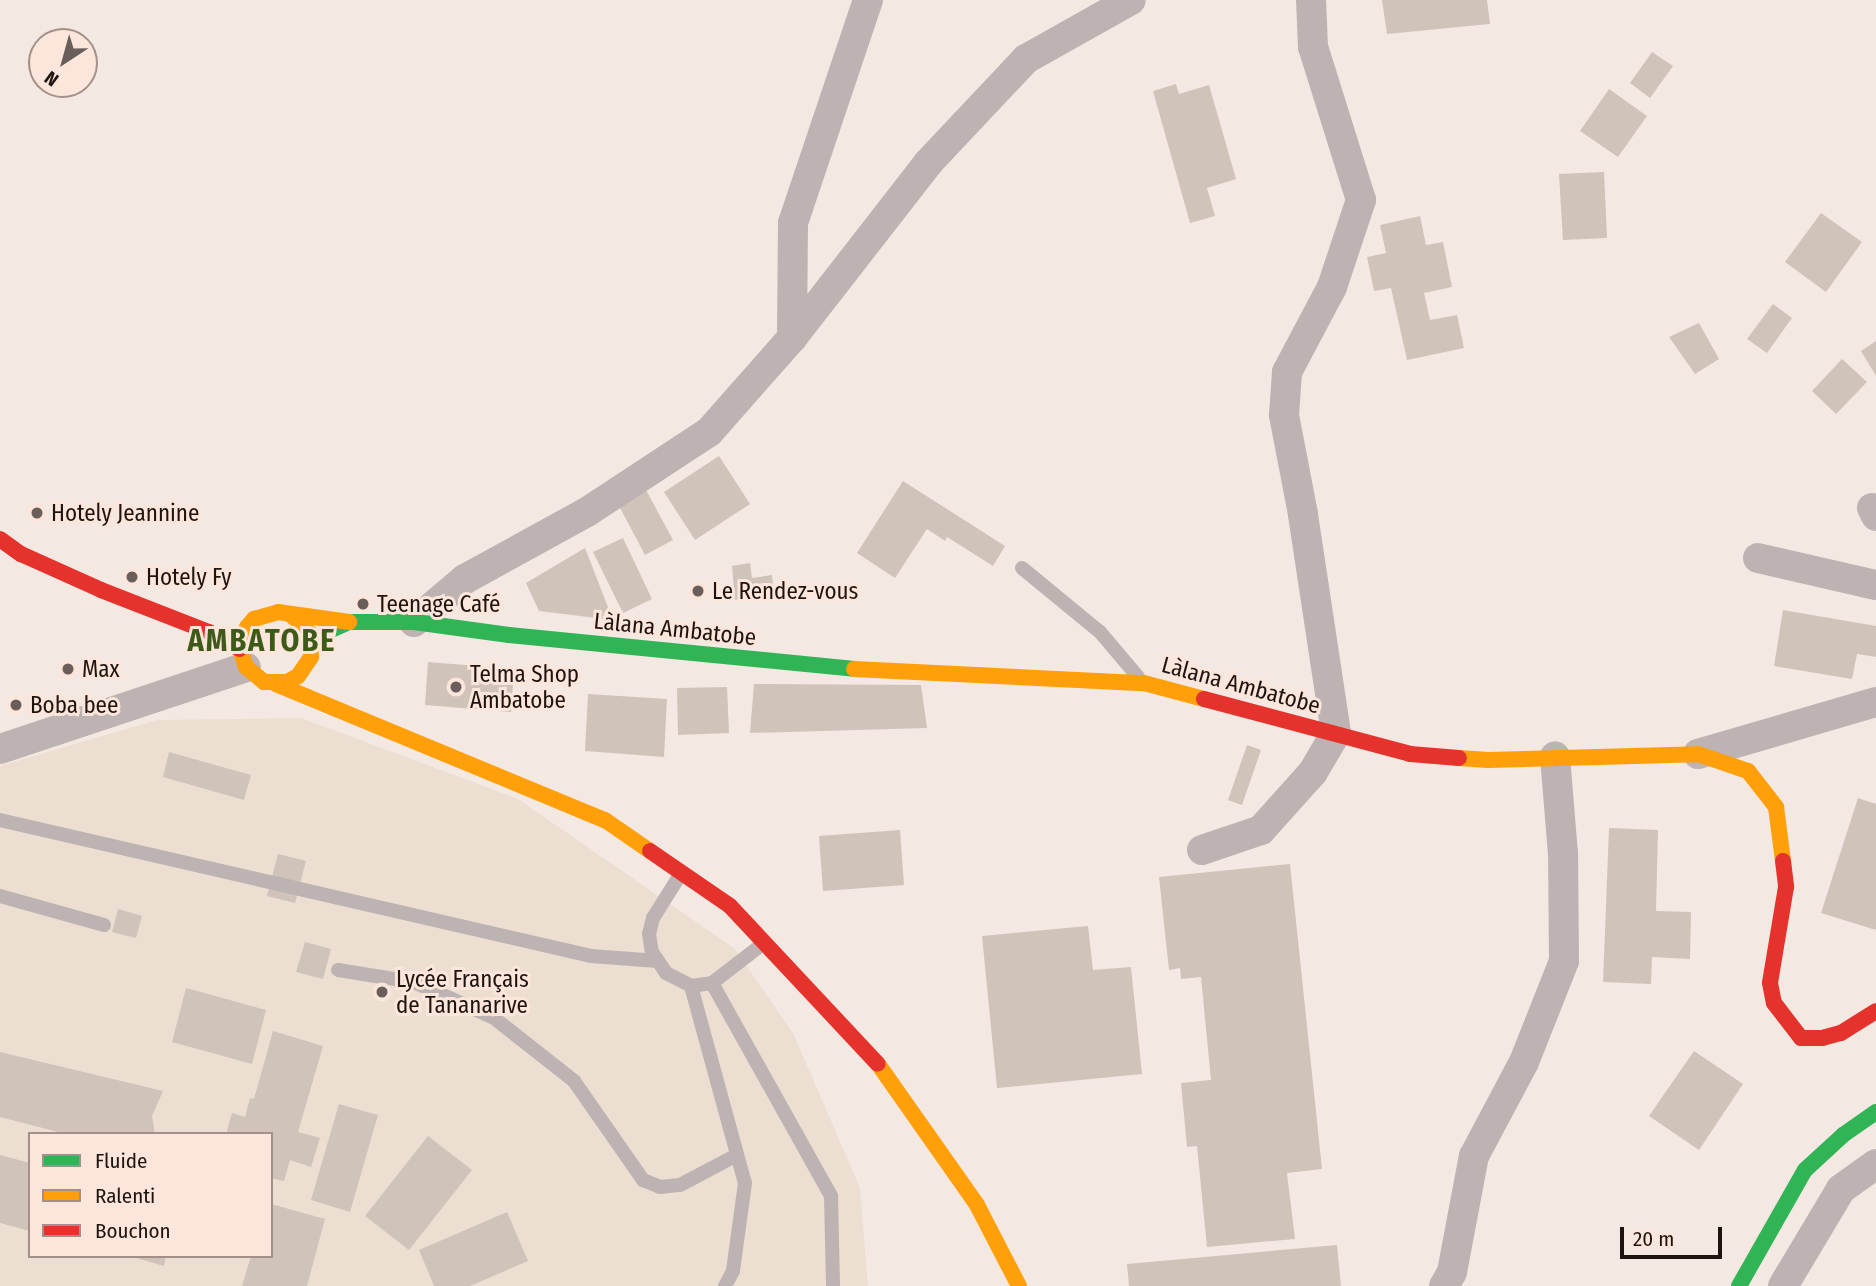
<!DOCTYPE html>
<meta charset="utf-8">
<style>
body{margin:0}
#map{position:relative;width:1876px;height:1286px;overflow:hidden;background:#f4e8e2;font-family:"Fira Sans Condensed",sans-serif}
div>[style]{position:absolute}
.education>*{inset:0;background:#ecded1}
.building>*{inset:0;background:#cfc3ba}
.lane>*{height:14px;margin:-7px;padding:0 7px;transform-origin:7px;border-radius:7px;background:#bcb3b2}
.street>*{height:30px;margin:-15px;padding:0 15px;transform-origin:15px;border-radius:15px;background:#bcb3b2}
.fast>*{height:16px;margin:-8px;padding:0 8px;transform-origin:8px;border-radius:8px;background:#30b455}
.slow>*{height:16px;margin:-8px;padding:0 8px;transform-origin:8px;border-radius:8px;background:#ff9f0a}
.jam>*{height:16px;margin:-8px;padding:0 8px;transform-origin:8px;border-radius:8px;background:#e5322d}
.dots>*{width:19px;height:19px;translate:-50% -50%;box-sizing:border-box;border:4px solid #fce5da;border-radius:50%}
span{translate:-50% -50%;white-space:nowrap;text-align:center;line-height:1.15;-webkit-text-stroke:6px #fce5da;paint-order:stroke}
.poi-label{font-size:23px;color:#1e140f}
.left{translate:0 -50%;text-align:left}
.street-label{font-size:23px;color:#1e140f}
.district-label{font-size:30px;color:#3d5b18;font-weight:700;letter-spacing:2px}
.legend{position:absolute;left:28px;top:1132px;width:245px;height:126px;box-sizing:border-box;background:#fce5da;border:2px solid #a39189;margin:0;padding:9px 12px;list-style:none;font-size:21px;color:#1e140f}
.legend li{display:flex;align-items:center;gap:14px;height:35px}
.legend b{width:35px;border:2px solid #a39189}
.north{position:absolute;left:28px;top:28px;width:70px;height:70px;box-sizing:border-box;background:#fce5da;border:2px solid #a39189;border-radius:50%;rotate:216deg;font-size:19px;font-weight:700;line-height:28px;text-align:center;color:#1e140f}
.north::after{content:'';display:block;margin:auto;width:24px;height:32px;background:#695e59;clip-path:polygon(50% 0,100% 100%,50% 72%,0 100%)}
.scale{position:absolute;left:1620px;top:1227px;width:102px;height:32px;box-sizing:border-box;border:4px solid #1e140f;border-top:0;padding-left:9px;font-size:21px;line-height:24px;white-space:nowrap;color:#1e140f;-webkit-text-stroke:5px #fce5da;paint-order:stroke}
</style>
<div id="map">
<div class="education">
<i style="clip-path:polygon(evenodd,301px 718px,518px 799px,735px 949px,794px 1035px,860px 1188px,868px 1286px,0 1286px,0 766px,157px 720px,301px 718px,30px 1134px,271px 1134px,271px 1256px,30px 1256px,30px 1134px)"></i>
</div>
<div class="building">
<i style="clip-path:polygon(1382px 0,1487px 0,1490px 24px,1387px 34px)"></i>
<i style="clip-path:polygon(1652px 52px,1673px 66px,1650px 98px,1630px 83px)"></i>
<i style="clip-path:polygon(1176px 84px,1179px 94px,1209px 85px,1236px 179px,1207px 188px,1215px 216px,1190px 223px,1153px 91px)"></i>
<i style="clip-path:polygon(1609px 89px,1647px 116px,1618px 157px,1580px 131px)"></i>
<i style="clip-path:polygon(1604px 172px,1607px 238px,1563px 240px,1559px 174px)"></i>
<i style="clip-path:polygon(1821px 213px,1862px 242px,1826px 292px,1785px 262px)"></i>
<i style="clip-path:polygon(1420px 216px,1426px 245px,1443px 242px,1452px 287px,1424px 293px,1430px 320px,1457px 315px,1464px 348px,1407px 360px,1391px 288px,1374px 291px,1367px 257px,1386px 253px,1380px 225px)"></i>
<i style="clip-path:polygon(1773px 304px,1792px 318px,1767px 353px,1747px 339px)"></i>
<i style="clip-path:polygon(1699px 323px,1719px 359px,1695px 374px,1669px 337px)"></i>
<i style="clip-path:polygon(1876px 341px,1876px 376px,1861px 351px)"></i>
<i style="clip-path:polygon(1842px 359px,1867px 382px,1836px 414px,1812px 391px)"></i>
<i style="clip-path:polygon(719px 456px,750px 504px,695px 540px,664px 492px)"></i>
<i style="clip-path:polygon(903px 481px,1005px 546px,993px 566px,947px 537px,945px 541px,927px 529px,895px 578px,857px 553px)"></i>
<i style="clip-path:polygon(645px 488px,673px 540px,645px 555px,617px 502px)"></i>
<i style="clip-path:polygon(623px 538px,652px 599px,623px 613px,593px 552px)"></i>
<i style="clip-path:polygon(585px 548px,613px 620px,539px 611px,526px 583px)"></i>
<i style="clip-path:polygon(750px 563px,752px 578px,772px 575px,774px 595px,735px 600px,732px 566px)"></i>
<i style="clip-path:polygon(1783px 610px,1876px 626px,1876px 657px,1857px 654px,1852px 679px,1774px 666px)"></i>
<i style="clip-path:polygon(428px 662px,514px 669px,511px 712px,425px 705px)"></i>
<i style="clip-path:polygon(754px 684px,921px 685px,927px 728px,750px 733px)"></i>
<i style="clip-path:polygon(727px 687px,729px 733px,678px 735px,677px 688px)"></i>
<i style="clip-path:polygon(588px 694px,667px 699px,664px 757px,585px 751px)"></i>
<i style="clip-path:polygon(1247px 745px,1261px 750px,1242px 805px,1228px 800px)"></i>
<i style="clip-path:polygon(169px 752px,251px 775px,244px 800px,163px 777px)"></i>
<i style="clip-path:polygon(1858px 798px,1876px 804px,1876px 930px,1821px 913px)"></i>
<i style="clip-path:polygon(1609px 828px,1658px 830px,1656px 911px,1691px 912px,1690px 959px,1652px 957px,1651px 984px,1603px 982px)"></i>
<i style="clip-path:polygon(900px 830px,904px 885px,823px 891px,819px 836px)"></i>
<i style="clip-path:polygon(278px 854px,306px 861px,295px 903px,267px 896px)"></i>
<i style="clip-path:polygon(1290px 864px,1322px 1169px,1287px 1173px,1295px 1239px,1207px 1247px,1197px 1146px,1187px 1147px,1181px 1083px,1211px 1080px,1201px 977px,1181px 979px,1180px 968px,1169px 970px,1159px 877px)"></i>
<i style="clip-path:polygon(118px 909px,142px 916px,136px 938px,112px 932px)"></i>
<i style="clip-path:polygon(1088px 926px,1093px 970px,1131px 967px,1142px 1074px,997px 1088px,982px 936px)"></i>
<i style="clip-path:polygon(305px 942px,331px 949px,323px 979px,296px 972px)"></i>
<i style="clip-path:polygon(186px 988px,266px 1010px,252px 1064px,172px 1042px)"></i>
<i style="clip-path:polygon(273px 1031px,323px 1046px,298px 1132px,320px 1138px,311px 1167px,290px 1160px,284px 1181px,271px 1178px,271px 1134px,226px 1134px,232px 1113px,245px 1117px,250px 1098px,254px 1099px)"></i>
<i style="clip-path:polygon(1694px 1051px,1743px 1084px,1699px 1150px,1649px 1116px)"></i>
<i style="clip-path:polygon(0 1052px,163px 1091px,152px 1116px,155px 1134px,66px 1134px,0 1117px)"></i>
<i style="clip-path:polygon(339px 1104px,378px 1115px,350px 1212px,311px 1200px)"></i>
<i style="clip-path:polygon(428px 1136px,472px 1170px,409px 1250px,365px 1216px)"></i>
<i style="clip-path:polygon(0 1155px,30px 1163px,30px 1231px,0 1223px)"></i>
<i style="clip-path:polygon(271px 1204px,325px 1219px,307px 1286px,242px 1286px,251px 1256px,271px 1256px)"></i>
<i style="clip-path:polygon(507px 1212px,528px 1261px,470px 1286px,434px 1286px,419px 1250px)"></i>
<i style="clip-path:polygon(1337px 1245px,1341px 1286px,1129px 1286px,1127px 1264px)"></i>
<i style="clip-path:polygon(129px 1256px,166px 1256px,164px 1266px)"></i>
</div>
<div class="lane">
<i style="left:1022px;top:568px;width:101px;rotate:39.4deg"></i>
<i style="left:1100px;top:632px;width:59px;rotate:49.8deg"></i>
<i style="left:0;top:820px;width:606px;rotate:12.96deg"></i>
<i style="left:591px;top:956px;width:67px;rotate:4.3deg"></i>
<i style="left:680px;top:875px;width:51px;rotate:122.1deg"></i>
<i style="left:653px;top:918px;width:16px;rotate:104deg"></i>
<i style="left:649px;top:934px;width:18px;rotate:81deg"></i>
<i style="left:652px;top:952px;width:25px;rotate:56deg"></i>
<i style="left:666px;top:973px;width:28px;rotate:27deg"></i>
<i style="left:691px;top:986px;width:21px;rotate:-8deg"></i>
<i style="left:712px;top:983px;width:66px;rotate:-37.6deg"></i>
<i style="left:0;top:896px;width:108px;rotate:15.6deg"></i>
<i style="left:338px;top:970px;width:77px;rotate:9deg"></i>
<i style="left:414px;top:982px;width:88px;rotate:24.2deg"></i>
<i style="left:494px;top:1018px;width:102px;rotate:38.2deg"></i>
<i style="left:574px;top:1081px;width:121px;rotate:55.1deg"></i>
<i style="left:643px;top:1180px;width:18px;rotate:22deg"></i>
<i style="left:660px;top:1187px;width:20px;rotate:-6deg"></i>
<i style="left:680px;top:1185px;width:64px;rotate:-27.8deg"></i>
<i style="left:712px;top:983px;width:244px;rotate:60.8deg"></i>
<i style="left:831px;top:1196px;width:90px;rotate:88.7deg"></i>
<i style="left:691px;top:986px;width:204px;rotate:74.7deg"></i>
<i style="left:745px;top:1183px;width:89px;rotate:97.8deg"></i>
<i style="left:733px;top:1271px;width:17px;rotate:118deg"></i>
</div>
<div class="street">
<i style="left:868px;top:0;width:235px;rotate:108.6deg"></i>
<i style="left:793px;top:223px;width:115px;rotate:90.5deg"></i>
<i style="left:792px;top:338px;width:222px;rotate:-52.1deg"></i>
<i style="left:928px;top:163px;width:143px;rotate:-46.7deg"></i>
<i style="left:1026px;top:59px;width:120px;rotate:-29.3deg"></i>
<i style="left:1872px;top:508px;width:9px;rotate:63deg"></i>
<i style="left:1758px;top:558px;width:121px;rotate:12.9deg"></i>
<i style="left:414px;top:622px;width:67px;rotate:-40.1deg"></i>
<i style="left:465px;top:579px;width:139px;rotate:-28.8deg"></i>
<i style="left:587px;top:512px;width:146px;rotate:-33.3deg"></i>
<i style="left:709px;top:432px;width:125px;rotate:-48.6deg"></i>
<i style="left:0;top:749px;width:259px;rotate:-18.4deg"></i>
<i style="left:1698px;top:754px;width:185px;rotate:-16.3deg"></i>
<i style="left:1202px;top:850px;width:62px;rotate:-18.7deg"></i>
<i style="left:1261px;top:830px;width:78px;rotate:-48.1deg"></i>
<i style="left:1313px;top:772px;width:45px;rotate:-59.5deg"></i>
<i style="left:1336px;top:733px;width:221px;rotate:-98.6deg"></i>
<i style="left:1303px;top:514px;width:101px;rotate:-100.9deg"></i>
<i style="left:1284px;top:415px;width:43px;rotate:-86deg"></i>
<i style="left:1287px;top:372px;width:96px;rotate:-62.1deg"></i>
<i style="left:1332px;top:287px;width:92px;rotate:-71.6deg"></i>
<i style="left:1361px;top:200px;width:160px;rotate:-107.4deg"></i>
<i style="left:1313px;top:47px;width:47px;rotate:-92.4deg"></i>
<i style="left:1444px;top:1286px;width:16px;rotate:-60deg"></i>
<i style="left:1452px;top:1272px;width:118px;rotate:-79.3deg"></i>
<i style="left:1474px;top:1156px;width:106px;rotate:-62deg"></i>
<i style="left:1524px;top:1062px;width:109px;rotate:-68.4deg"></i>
<i style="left:1564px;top:961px;width:107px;rotate:-90.5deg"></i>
<i style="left:1563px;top:854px;width:98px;rotate:-94.7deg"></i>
<i style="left:1783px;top:1286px;width:113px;rotate:-59.1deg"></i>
<i style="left:1841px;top:1189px;width:43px;rotate:-35.5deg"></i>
</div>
<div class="fast">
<i style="left:313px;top:645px;width:21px;rotate:-41deg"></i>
<i style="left:329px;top:631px;width:22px;rotate:-24deg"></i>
<i style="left:349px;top:622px;width:65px"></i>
<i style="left:414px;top:622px;width:96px;rotate:7.8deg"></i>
<i style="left:509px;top:635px;width:347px;rotate:5.6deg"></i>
<i style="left:1739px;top:1286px;width:133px;rotate:-60.4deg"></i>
<i style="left:1805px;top:1170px;width:52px;rotate:-42.6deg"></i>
<i style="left:1843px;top:1135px;width:40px;rotate:-34.9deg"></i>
</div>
<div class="slow">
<i style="left:291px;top:615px;width:25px;rotate:43deg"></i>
<i style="left:309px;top:632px;width:25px;rotate:85deg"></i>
<i style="left:311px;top:657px;width:23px;rotate:124deg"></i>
<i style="left:298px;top:676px;width:13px;rotate:151deg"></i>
<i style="left:287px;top:682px;width:23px;rotate:180deg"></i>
<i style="left:264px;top:682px;width:23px;rotate:-140deg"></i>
<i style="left:246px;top:667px;width:19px;rotate:-108deg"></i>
<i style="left:240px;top:649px;width:23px;rotate:-72deg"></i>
<i style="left:247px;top:627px;width:11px;rotate:-49deg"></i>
<i style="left:254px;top:619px;width:25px;rotate:-16deg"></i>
<i style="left:278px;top:612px;width:72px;rotate:8deg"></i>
<i style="left:854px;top:669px;width:290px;rotate:2.8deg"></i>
<i style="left:1144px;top:683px;width:62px;rotate:14.9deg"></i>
<i style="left:276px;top:684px;width:356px;rotate:22.5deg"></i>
<i style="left:605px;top:820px;width:55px;rotate:34.6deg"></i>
<i style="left:1459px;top:758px;width:29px;rotate:4deg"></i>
<i style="left:1488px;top:760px;width:210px;rotate:-1.6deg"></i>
<i style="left:1698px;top:754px;width:53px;rotate:18.8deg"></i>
<i style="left:1748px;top:771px;width:46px;rotate:52.1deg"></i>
<i style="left:1776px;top:807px;width:54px;rotate:82.6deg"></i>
<i style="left:878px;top:1064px;width:172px;rotate:54.9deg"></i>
<i style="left:977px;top:1205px;width:91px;rotate:62.6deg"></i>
</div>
<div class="jam">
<i style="left:0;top:539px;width:26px;rotate:36deg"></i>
<i style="left:21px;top:554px;width:88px;rotate:24.2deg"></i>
<i style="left:101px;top:590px;width:116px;rotate:21.3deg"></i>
<i style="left:209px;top:632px;width:35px;rotate:29deg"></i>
<i style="left:1204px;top:699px;width:213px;rotate:14.9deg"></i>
<i style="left:1410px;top:754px;width:49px;rotate:4.7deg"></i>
<i style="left:650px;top:851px;width:97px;rotate:34.5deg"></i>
<i style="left:730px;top:906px;width:216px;rotate:46.9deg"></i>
<i style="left:1783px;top:861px;width:26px;rotate:83deg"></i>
<i style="left:1786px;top:887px;width:97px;rotate:99.5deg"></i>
<i style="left:1770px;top:983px;width:20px;rotate:79deg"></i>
<i style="left:1774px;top:1003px;width:44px;rotate:52.4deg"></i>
<i style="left:1801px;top:1038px;width:21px"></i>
<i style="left:1822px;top:1038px;width:20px;rotate:-15deg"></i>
<i style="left:1841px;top:1033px;width:41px;rotate:-32.2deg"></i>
</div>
<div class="dots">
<i style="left:37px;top:513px;background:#695e59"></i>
<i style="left:132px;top:577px;background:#695e59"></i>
<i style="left:698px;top:591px;background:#695e59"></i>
<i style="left:363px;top:604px;background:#695e59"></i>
<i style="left:68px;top:669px;background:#695e59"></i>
<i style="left:456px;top:687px;background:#695e59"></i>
<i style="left:16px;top:705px;background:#695e59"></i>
<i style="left:382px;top:992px;background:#695e59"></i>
</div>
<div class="poi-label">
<span class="left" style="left:51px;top:513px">Hotely Jeannine</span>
<span class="left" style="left:146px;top:577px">Hotely Fy</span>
<span class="left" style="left:712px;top:591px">Le Rendez-vous</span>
<span class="left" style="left:377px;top:604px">Teenage Café</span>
<span class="left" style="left:82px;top:669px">Max</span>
<span class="left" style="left:470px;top:687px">Telma Shop<br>Ambatobe</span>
<span class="left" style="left:30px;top:705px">Boba bee</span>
<span class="left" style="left:396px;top:992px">Lycée Français<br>de Tananarive</span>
</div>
<div class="street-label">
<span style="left:675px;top:629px;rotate:6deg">Làlana Ambatobe</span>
<span style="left:1241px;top:685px;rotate:15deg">Làlana Ambatobe</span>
</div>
<div class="district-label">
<span style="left:262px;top:641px">AMBATOBE</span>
</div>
<ul class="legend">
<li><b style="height:9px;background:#30b455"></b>Fluide</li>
<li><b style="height:9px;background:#ff9f0a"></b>Ralenti</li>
<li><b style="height:9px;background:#e5322d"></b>Bouchon</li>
</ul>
<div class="north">N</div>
<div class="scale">20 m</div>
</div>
